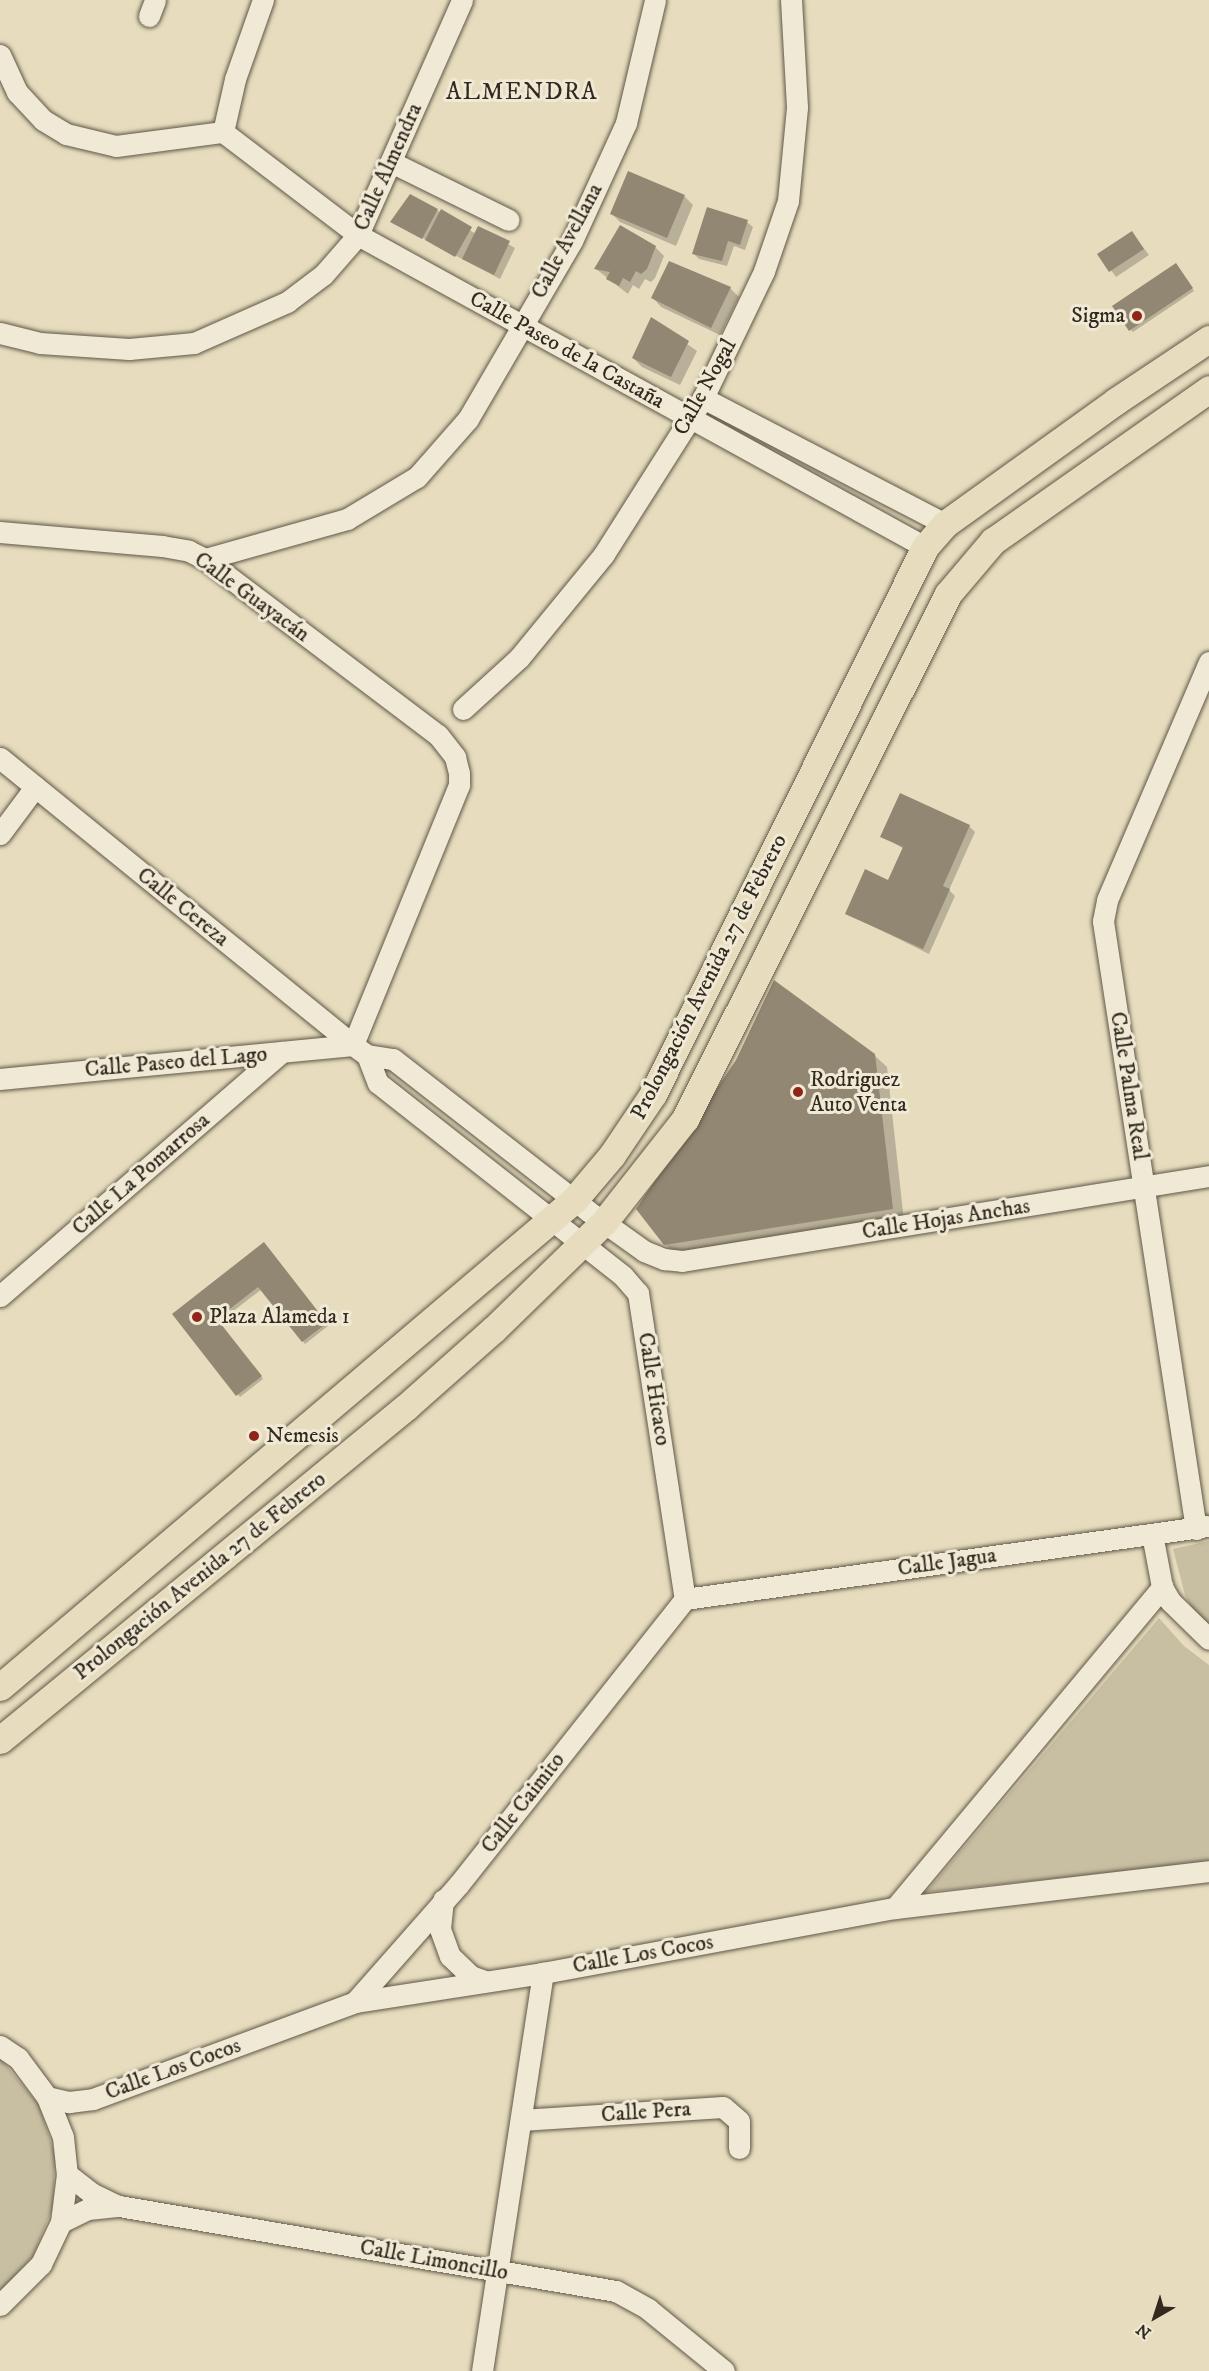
<!DOCTYPE html>
<meta charset="utf-8">
<style>
body{margin:0}
#map{position:relative;width:1209px;height:2371px;overflow:hidden;background:#e7ddbe;font-family:"IM FELL DW Pica",serif}
div>[style]{position:absolute}
.green>*{inset:0;background:#c8bfa3}
.shadow>*{inset:0;background:#0003}
.building>*{inset:0;background:#918772}
.roads{filter:drop-shadow(0 0 2px #605747) drop-shadow(0 0 2px #605747)}
.minor>*{height:21px;margin:-10.5px;padding:0 10.5px;transform-origin:10.5px;border-radius:10.5px;background:#efe9d5}
.major>*{height:27px;margin:-13.5px;padding:0 13.5px;transform-origin:13.5px;border-radius:13.5px;background:#e7ddbe}
.dots>*{width:16px;height:16px;translate:-50% -50%;box-sizing:border-box;border:3px solid #efe9d5;border-radius:50%}
span{translate:-50% -50%;white-space:nowrap;text-align:center;line-height:1.15;-webkit-text-stroke:6px #efe9d5;paint-order:stroke}
.street-label{font-size:22px;color:#332a1f}
.poi-label{font-size:22px;color:#332a1f}
.right{translate:-100% -50%;text-align:right}
.left{translate:0 -50%;text-align:left}
.neighbourhood-label{font-size:24px;color:#332a1f;letter-spacing:1.5px}
.north{position:absolute;left:1125px;top:2287px;width:60px;height:60px;-webkit-text-stroke:4px #efe9d5;paint-order:stroke;rotate:219deg;font-size:16px;font-weight:700;line-height:24px;text-align:center;color:#332a1f}
.north::after{content:'';display:block;margin:auto;width:21px;height:27px;background:#332a1f;clip-path:polygon(50% 0,100% 100%,50% 72%,0 100%)}
</style>
<div id="map">
<div class="green">
<i style="clip-path:polygon(1209px 1541px,1209px 1630px,1200px 1623px,1185px 1595px,1173px 1549px)"></i>
<i style="clip-path:polygon(1159px 1618px,1184px 1646px,1209px 1665px,1209px 1862px,926px 1892px)"></i>
<i style="clip-path:polygon(0 2058px,39px 2105px,55px 2155px,53px 2207px,33px 2256px,0 2292px)"></i>
</div>
<div class="shadow">
<i style="clip-path:polygon(629px 173px,685px 197px,693px 205px,676px 246px,620px 222px,611px 213px)"></i>
<i style="clip-path:polygon(437px 210px,476px 234px,479px 228px,515px 248px,500px 279px,392px 222px)"></i>
<i style="clip-path:polygon(747px 222px,753px 227px,745px 250px,734px 246px,727px 266px,699px 259px,694px 254px)"></i>
<i style="clip-path:polygon(1132px 233px,1149px 255px,1116px 277px,1099px 254px)"></i>
<i style="clip-path:polygon(655px 247px,664px 256px,655px 278px,651px 282px,645px 279px,639px 289px,633px 285px,628px 294px,596px 269px)"></i>
<i style="clip-path:polygon(1178px 267px,1194px 291px,1133px 332px,1131px 330px)"></i>
<i style="clip-path:polygon(730px 288px,739px 297px,720px 335px,661px 307px,653px 298px)"></i>
<i style="clip-path:polygon(652px 319px,697px 351px,680px 385px,642px 367px,633px 358px)"></i>
<i style="clip-path:polygon(969px 826px,975px 832px,949px 890px,955px 896px,929px 954px,846px 913px,889px 882px,904px 849px,882px 836px)"></i>
<i style="clip-path:polygon(874px 1055px,887px 1067px,904px 1221px,677px 1256px,665px 1244px)"></i>
<i style="clip-path:polygon(266px 1247px,328px 1326px,305px 1344px,262px 1289px,219px 1322px,263px 1379px,240px 1397px,174px 1315px)"></i>
</div>
<div class="building">
<i style="clip-path:polygon(628px 171px,685px 195px,667px 238px,610px 214px)"></i>
<i style="clip-path:polygon(410px 194px,438px 209px,422px 239px,390px 222px)"></i>
<i style="clip-path:polygon(707px 207px,748px 220px,740px 245px,728px 241px,722px 261px,692px 254px)"></i>
<i style="clip-path:polygon(441px 209px,472px 227px,455px 257px,425px 240px)"></i>
<i style="clip-path:polygon(620px 225px,656px 246px,647px 269px,641px 274px,636px 271px,630px 282px,623px 278px,619px 286px,606px 279px,610px 272px,594px 269px)"></i>
<i style="clip-path:polygon(478px 226px,510px 241px,494px 275px,462px 259px)"></i>
<i style="clip-path:polygon(1132px 231px,1144px 249px,1109px 272px,1097px 254px)"></i>
<i style="clip-path:polygon(669px 261px,731px 287px,711px 328px,651px 298px)"></i>
<i style="clip-path:polygon(1176px 263px,1193px 288px,1129px 331px,1112px 306px)"></i>
<i style="clip-path:polygon(651px 317px,689px 341px,671px 377px,632px 358px)"></i>
<i style="clip-path:polygon(900px 793px,970px 825px,943px 886px,950px 889px,923px 949px,845px 914px,865px 869px,888px 880px,903px 847px,880px 837px)"></i>
<i style="clip-path:polygon(774px 980px,875px 1054px,893px 1209px,664px 1245px,636px 1209px,736px 1060px)"></i>
<i style="clip-path:polygon(264px 1242px,327px 1323px,302px 1342px,258px 1287px,217px 1319px,262px 1376px,236px 1396px,172px 1314px)"></i>
</div>
<div class="roads">
<div class="minor">
<i style="left:149px;top:16px;width:17px;rotate:-69deg"></i>
<i style="left:0;top:55px;width:41px;rotate:65.3deg"></i>
<i style="left:17px;top:92px;width:38px;rotate:47deg"></i>
<i style="left:43px;top:120px;width:27px;rotate:31deg"></i>
<i style="left:66px;top:134px;width:51px;rotate:13.5deg"></i>
<i style="left:116px;top:146px;width:108px;rotate:-7.5deg"></i>
<i style="left:223px;top:132px;width:170px;rotate:37.3deg"></i>
<i style="left:358px;top:235px;width:647px;rotate:28.82deg"></i>
<i style="left:223px;top:132px;width:54px;rotate:-77.2deg"></i>
<i style="left:235px;top:79px;width:84px;rotate:-70.5deg"></i>
<i style="left:391px;top:162px;width:131px;rotate:26.2deg"></i>
<i style="left:0;top:333px;width:41px;rotate:14deg"></i>
<i style="left:40px;top:343px;width:89px;rotate:3.9deg"></i>
<i style="left:129px;top:349px;width:65px;rotate:-5.3deg"></i>
<i style="left:194px;top:343px;width:102px;rotate:-23.8deg"></i>
<i style="left:287px;top:302px;width:46px;rotate:-37.1deg"></i>
<i style="left:324px;top:274px;width:52px;rotate:-48.9deg"></i>
<i style="left:358px;top:235px;width:257px;rotate:-66.1deg"></i>
<i style="left:703px;top:398px;width:273px;rotate:27.5deg"></i>
<i style="left:0;top:532px;width:163px;rotate:4.9deg"></i>
<i style="left:162px;top:546px;width:27px;rotate:10deg"></i>
<i style="left:189px;top:551px;width:18px;rotate:27deg"></i>
<i style="left:205px;top:559px;width:292px;rotate:37.1deg"></i>
<i style="left:438px;top:735px;width:28px;rotate:52deg"></i>
<i style="left:455px;top:757px;width:16px;rotate:76deg"></i>
<i style="left:459px;top:773px;width:12px;rotate:90deg"></i>
<i style="left:459px;top:785px;width:281px;rotate:112.2deg"></i>
<i style="left:353px;top:1045px;width:355px;rotate:174.5deg"></i>
<i style="left:205px;top:559px;width:148px;rotate:-15.7deg"></i>
<i style="left:347px;top:519px;width:82px;rotate:-31deg"></i>
<i style="left:417px;top:477px;width:77px;rotate:-48.7deg"></i>
<i style="left:468px;top:419px;width:206px;rotate:-59.7deg"></i>
<i style="left:572px;top:241px;width:130px;rotate:-65.4deg"></i>
<i style="left:626px;top:123px;width:126px;rotate:-76.7deg"></i>
<i style="left:463px;top:709px;width:76px;rotate:-42.3deg"></i>
<i style="left:519px;top:658px;width:134px;rotate:-50.7deg"></i>
<i style="left:604px;top:554px;width:185px;rotate:-57.6deg"></i>
<i style="left:703px;top:398px;width:141px;rotate:-64.3deg"></i>
<i style="left:764px;top:271px;width:74px;rotate:-71.1deg"></i>
<i style="left:788px;top:201px;width:94px;rotate:-84.5deg"></i>
<i style="left:797px;top:107px;width:107px;rotate:-93.2deg"></i>
<i style="left:0;top:758px;width:455px;rotate:39.1deg"></i>
<i style="left:353px;top:1045px;width:17px;rotate:36deg"></i>
<i style="left:367px;top:1055px;width:26px;rotate:9deg"></i>
<i style="left:393px;top:1059px;width:247px;rotate:37.9deg"></i>
<i style="left:588px;top:1211px;width:69px;rotate:35.5deg"></i>
<i style="left:644px;top:1251px;width:22px;rotate:22deg"></i>
<i style="left:664px;top:1259px;width:18px;rotate:6deg"></i>
<i style="left:682px;top:1261px;width:534px;rotate:-9.16deg"></i>
<i style="left:0;top:834px;width:59px;rotate:-53.3deg"></i>
<i style="left:367px;top:1055px;width:30px;rotate:69deg"></i>
<i style="left:378px;top:1083px;width:312px;rotate:38.2deg"></i>
<i style="left:623px;top:1276px;width:23px;rotate:49deg"></i>
<i style="left:638px;top:1293px;width:310px;rotate:81.3deg"></i>
<i style="left:0;top:1296px;width:373px;rotate:-40.9deg"></i>
<i style="left:1196px;top:1529px;width:615px;rotate:-98.7deg"></i>
<i style="left:1103px;top:921px;width:21px;rotate:-79deg"></i>
<i style="left:1107px;top:900px;width:259px;rotate:-66.8deg"></i>
<i style="left:1152px;top:1534px;width:54px;rotate:79.3deg"></i>
<i style="left:1162px;top:1587px;width:16px;rotate:60deg"></i>
<i style="left:1170px;top:1601px;width:54px;rotate:44.3deg"></i>
<i style="left:685px;top:1599px;width:528px;rotate:-7.95deg"></i>
<i style="left:443px;top:1900px;width:29px;rotate:96deg"></i>
<i style="left:440px;top:1929px;width:29px;rotate:70deg"></i>
<i style="left:450px;top:1956px;width:29px;rotate:44deg"></i>
<i style="left:471px;top:1976px;width:15px;rotate:20deg"></i>
<i style="left:895px;top:1908px;width:418px;rotate:-50.2deg"></i>
<i style="left:355px;top:2002px;width:157px;rotate:-48.6deg"></i>
<i style="left:459px;top:1884px;width:364px;rotate:-51.6deg"></i>
<i style="left:0;top:2046px;width:22px;rotate:34deg"></i>
<i style="left:18px;top:2058px;width:49px;rotate:53.4deg"></i>
<i style="left:47px;top:2097px;width:43px;rotate:68.2deg"></i>
<i style="left:63px;top:2137px;width:37px;rotate:84deg"></i>
<i style="left:67px;top:2174px;width:48px;rotate:97.1deg"></i>
<i style="left:61px;top:2222px;width:47px;rotate:115.5deg"></i>
<i style="left:41px;top:2264px;width:58px;rotate:135deg"></i>
<i style="left:47px;top:2097px;width:23px;rotate:13deg"></i>
<i style="left:69px;top:2102px;width:24px;rotate:-7deg"></i>
<i style="left:93px;top:2099px;width:279px;rotate:-20.3deg"></i>
<i style="left:355px;top:2002px;width:190px;rotate:-8.8deg"></i>
<i style="left:543px;top:1973px;width:358px;rotate:-10.5deg"></i>
<i style="left:895px;top:1908px;width:316px;rotate:-6.7deg"></i>
<i style="left:521px;top:2120px;width:202px;rotate:-3.7deg"></i>
<i style="left:723px;top:2107px;width:21px;rotate:41deg"></i>
<i style="left:739px;top:2121px;width:27px;rotate:90deg"></i>
<i style="left:67px;top:2174px;width:31px;rotate:38deg"></i>
<i style="left:91px;top:2193px;width:28px;rotate:26deg"></i>
<i style="left:61px;top:2222px;width:30px;rotate:-26deg"></i>
<i style="left:88px;top:2209px;width:31px;rotate:-6deg"></i>
<i style="left:119px;top:2206px;width:504px;rotate:9.71deg"></i>
<i style="left:616px;top:2291px;width:37px;rotate:29deg"></i>
<i style="left:648px;top:2309px;width:98px;rotate:39.2deg"></i>
<i style="left:482px;top:2371px;width:403px;rotate:-81.3deg"></i>
</div>
<div class="major">
<i style="left:0;top:1687px;width:753px;rotate:-40.31deg"></i>
<i style="left:574px;top:1200px;width:59px;rotate:-49.8deg"></i>
<i style="left:612px;top:1155px;width:73px;rotate:-56.1deg"></i>
<i style="left:653px;top:1094px;width:611px;rotate:-63.56deg"></i>
<i style="left:925px;top:547px;width:30px;rotate:-49deg"></i>
<i style="left:945px;top:524px;width:211px;rotate:-35.7deg"></i>
<i style="left:1116px;top:401px;width:112px;rotate:-33.7deg"></i>
<i style="left:0;top:1740px;width:525px;rotate:-39.36deg"></i>
<i style="left:406px;top:1407px;width:118px;rotate:-41.6deg"></i>
<i style="left:494px;top:1329px;width:153px;rotate:-44.2deg"></i>
<i style="left:604px;top:1222px;width:131px;rotate:-51.8deg"></i>
<i style="left:685px;top:1119px;width:587px;rotate:-63.39deg"></i>
<i style="left:948px;top:594px;width:70px;rotate:-49.7deg"></i>
<i style="left:993px;top:541px;width:264px;rotate:-35.1deg"></i>
</div>
</div>
<div class="dots">
<i style="left:1137px;top:316px;background:#8f2418"></i>
<i style="left:798px;top:1092px;background:#8f2418"></i>
<i style="left:197px;top:1317px;background:#8f2418"></i>
<i style="left:254px;top:1436px;background:#8f2418"></i>
</div>
<div class="street-label">
<span style="left:388px;top:167px;rotate:-66deg">Calle Almendra</span>
<span style="left:567px;top:241px;rotate:-62deg">Calle Avellana</span>
<span style="left:567px;top:350px;rotate:29deg">Calle Paseo de la Castaña</span>
<span style="left:705px;top:387px;rotate:-61deg">Calle Nogal</span>
<span style="left:252px;top:597px;rotate:36deg">Calle Guayacán</span>
<span style="left:183px;top:907px;rotate:39deg">Calle Cereza</span>
<span style="left:709px;top:977px;rotate:-63deg">Prolongación Avenida 27 de Febrero</span>
<span style="left:176px;top:1062px;rotate:-5deg">Calle Paseo del Lago</span>
<span style="left:1129px;top:1086px;rotate:81deg">Calle Palma Real</span>
<span style="left:141px;top:1174px;rotate:-41deg">Calle La Pomarrosa</span>
<span style="left:946px;top:1219px;rotate:-9deg">Calle Hojas Anchas</span>
<span style="left:654px;top:1389px;rotate:81deg">Calle Hicaco</span>
<span style="left:947px;top:1562px;rotate:-8deg">Calle Jagua</span>
<span style="left:200px;top:1576px;rotate:-39deg">Prolongación Avenida 27 de Febrero</span>
<span style="left:523px;top:1803px;rotate:-52deg">Calle Caimito</span>
<span style="left:643px;top:1954px;rotate:-10deg">Calle Los Cocos</span>
<span style="left:173px;top:2069px;rotate:-20deg">Calle Los Cocos</span>
<span style="left:646px;top:2112px;rotate:-4deg">Calle Pera</span>
<span style="left:434px;top:2260px;rotate:10deg">Calle Limoncillo</span>
</div>
<div class="poi-label">
<span class="right" style="left:1125px;top:316px">Sigma</span>
<span class="left" style="left:810px;top:1092px">Rodriguez<br>Auto Venta</span>
<span class="left" style="left:209px;top:1317px">Plaza Alameda 1</span>
<span class="left" style="left:266px;top:1436px">Nemesis</span>
</div>
<div class="neighbourhood-label">
<span style="left:522px;top:93px">ALMENDRA</span>
</div>
<div class="north">N</div>
</div>
